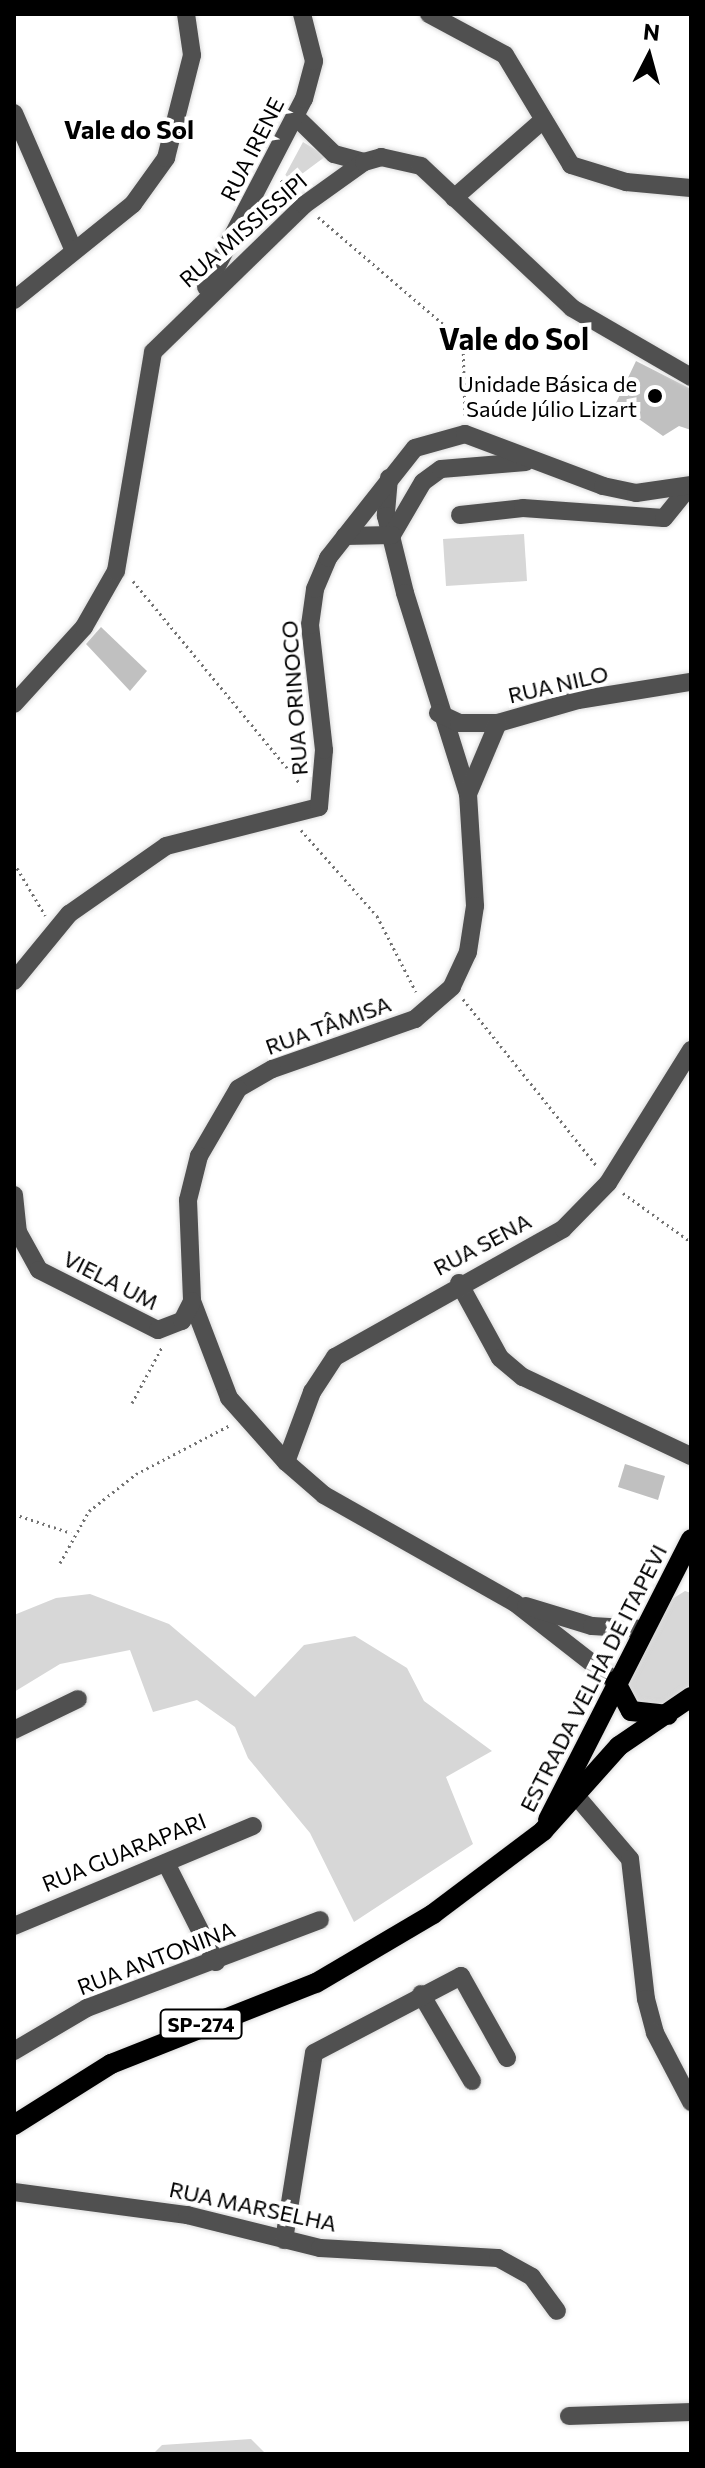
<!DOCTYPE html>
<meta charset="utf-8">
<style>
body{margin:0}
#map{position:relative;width:705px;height:2468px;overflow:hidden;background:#fff;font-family:Commissioner,sans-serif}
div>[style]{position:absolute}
.green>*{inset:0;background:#d7d7d7}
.building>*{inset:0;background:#c0c0c0}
.path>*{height:3px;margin-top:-1.5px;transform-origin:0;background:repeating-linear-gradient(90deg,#727272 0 2px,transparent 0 6px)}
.roads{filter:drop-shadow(0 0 2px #dbdbdb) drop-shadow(0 0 2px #dbdbdb)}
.minor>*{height:18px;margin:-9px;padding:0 9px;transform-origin:9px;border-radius:9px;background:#505050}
.major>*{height:20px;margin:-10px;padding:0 10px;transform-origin:10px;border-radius:10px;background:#000}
.dots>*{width:22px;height:22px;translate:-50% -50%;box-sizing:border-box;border:4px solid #fff;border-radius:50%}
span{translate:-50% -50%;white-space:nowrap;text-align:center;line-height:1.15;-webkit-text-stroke:8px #fff;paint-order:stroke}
.shield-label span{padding:2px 6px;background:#fff;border:2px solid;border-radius:6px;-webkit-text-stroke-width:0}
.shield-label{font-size:20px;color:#000;font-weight:700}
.street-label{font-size:22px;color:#000}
.poi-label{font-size:22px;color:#000}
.right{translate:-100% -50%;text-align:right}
.quarter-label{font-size:26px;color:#000;font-weight:700}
.district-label{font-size:30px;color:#000;font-weight:700}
.frame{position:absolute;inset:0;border:16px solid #000;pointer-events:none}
.north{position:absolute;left:609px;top:16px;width:80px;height:80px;-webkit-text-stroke:6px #fff;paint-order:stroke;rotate:6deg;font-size:22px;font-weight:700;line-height:32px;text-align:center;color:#000}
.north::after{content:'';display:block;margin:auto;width:28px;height:36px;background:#000;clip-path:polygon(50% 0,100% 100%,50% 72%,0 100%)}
</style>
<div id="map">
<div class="green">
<i style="clip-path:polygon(303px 142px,326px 156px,275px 194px)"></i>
<i style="clip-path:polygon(524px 534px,527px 581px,446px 586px,443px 539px)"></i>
<i style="clip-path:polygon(685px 1591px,691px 1593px,691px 1684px,661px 1708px,632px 1702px,626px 1688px,669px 1601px)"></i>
<i style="clip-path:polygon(90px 1594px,169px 1624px,255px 1697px,304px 1645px,355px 1636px,407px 1668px,424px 1701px,492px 1751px,446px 1777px,473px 1844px,354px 1922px,310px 1833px,248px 1758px,235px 1727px,197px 1700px,153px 1712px,130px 1650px,60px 1664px,14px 1692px,14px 1615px,56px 1598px)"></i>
<i style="clip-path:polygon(251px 2439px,266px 2454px,153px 2454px,162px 2445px)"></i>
</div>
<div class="building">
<i style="clip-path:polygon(636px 361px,691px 389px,691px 430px,679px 426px,663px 436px,616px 403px)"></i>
<i style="clip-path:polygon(101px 627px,147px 671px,130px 691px,86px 644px)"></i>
<i style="clip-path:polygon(625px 1464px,665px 1476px,658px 1500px,618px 1487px)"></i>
</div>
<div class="path">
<i style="left:281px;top:180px;width:16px;rotate:47deg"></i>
<i style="left:318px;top:217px;width:191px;rotate:40.5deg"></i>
<i style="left:463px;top:341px;width:77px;rotate:88.5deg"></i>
<i style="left:133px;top:581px;width:264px;rotate:50.5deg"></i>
<i style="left:301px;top:830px;width:115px;rotate:48.5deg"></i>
<i style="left:377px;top:916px;width:85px;rotate:62.8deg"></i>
<i style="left:14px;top:863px;width:61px;rotate:59.2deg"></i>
<i style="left:463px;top:999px;width:213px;rotate:51.3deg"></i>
<i style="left:623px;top:1193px;width:84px;rotate:35.8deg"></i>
<i style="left:132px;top:1403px;width:64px;rotate:-61.8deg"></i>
<i style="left:14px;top:1514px;width:60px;rotate:18.4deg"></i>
<i style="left:60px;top:1563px;width:60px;rotate:-60.9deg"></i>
<i style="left:89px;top:1511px;width:60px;rotate:-38.2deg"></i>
<i style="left:136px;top:1474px;width:106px;rotate:-27.5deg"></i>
</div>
<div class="roads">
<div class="minor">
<i style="left:429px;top:14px;width:86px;rotate:28.3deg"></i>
<i style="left:505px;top:55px;width:128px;rotate:59deg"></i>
<i style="left:571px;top:165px;width:58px;rotate:17.2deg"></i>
<i style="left:626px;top:182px;width:65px;rotate:5.3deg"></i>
<i style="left:14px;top:113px;width:148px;rotate:66.5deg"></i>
<i style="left:296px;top:117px;width:53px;rotate:44.2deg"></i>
<i style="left:334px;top:154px;width:31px;rotate:15deg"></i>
<i style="left:454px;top:198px;width:118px;rotate:-41.2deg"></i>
<i style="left:206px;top:287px;width:212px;rotate:-62.5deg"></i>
<i style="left:304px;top:99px;width:39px;rotate:-75deg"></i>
<i style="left:314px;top:61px;width:49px;rotate:-104.3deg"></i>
<i style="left:14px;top:300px;width:153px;rotate:-38.9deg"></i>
<i style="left:133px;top:204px;width:57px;rotate:-54.3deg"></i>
<i style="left:166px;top:158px;width:106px;rotate:-75.8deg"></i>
<i style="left:192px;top:55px;width:41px;rotate:-98.3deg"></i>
<i style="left:389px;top:478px;width:38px;rotate:95deg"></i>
<i style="left:386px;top:516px;width:79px;rotate:76.1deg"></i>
<i style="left:405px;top:593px;width:211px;rotate:72.6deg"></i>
<i style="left:468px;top:794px;width:112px;rotate:86.4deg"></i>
<i style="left:475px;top:906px;width:47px;rotate:98.7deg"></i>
<i style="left:468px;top:952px;width:38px;rotate:115deg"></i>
<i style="left:452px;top:987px;width:49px;rotate:139.1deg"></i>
<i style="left:415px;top:1019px;width:151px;rotate:160.7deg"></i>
<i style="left:272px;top:1069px;width:39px;rotate:150deg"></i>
<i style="left:238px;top:1089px;width:78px;rotate:120.2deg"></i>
<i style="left:199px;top:1156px;width:45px;rotate:104deg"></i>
<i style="left:188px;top:1200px;width:101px;rotate:87.7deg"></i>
<i style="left:192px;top:1301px;width:104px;rotate:69.1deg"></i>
<i style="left:229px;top:1398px;width:86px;rotate:48.3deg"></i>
<i style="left:286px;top:1462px;width:50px;rotate:41deg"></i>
<i style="left:324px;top:1495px;width:219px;rotate:29.5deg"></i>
<i style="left:515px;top:1603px;width:127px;rotate:38deg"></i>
<i style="left:460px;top:515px;width:63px;rotate:-6.3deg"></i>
<i style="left:523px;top:508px;width:141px;rotate:4.1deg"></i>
<i style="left:664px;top:518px;width:41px;rotate:-50.9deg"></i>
<i style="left:392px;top:535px;width:61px;rotate:-59.7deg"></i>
<i style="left:423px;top:482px;width:22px;rotate:-36deg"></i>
<i style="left:441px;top:469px;width:85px;rotate:-4.7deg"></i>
<i style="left:345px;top:536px;width:47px;rotate:-1.2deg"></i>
<i style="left:14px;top:704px;width:104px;rotate:-47.7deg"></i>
<i style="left:84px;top:627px;width:64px;rotate:-60.3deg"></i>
<i style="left:116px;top:571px;width:222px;rotate:-80.4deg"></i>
<i style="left:153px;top:352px;width:211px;rotate:-44.2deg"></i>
<i style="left:304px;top:205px;width:74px;rotate:-35.6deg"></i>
<i style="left:364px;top:162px;width:18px;rotate:-16deg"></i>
<i style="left:381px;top:157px;width:41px;rotate:12.7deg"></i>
<i style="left:421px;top:166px;width:207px;rotate:43.2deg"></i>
<i style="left:572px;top:308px;width:138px;rotate:30.1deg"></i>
<i style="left:438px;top:713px;width:23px;rotate:25deg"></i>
<i style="left:459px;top:723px;width:39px"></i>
<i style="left:498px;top:723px;width:83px;rotate:-16deg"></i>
<i style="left:578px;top:700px;width:114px;rotate:-9.1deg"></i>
<i style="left:468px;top:794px;width:77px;rotate:-67.1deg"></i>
<i style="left:14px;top:981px;width:87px;rotate:-50.6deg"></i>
<i style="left:69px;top:914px;width:118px;rotate:-35deg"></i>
<i style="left:166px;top:846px;width:158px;rotate:-14.3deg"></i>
<i style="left:319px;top:807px;width:57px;rotate:-85deg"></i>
<i style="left:324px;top:750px;width:126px;rotate:-96.4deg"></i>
<i style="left:310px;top:625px;width:36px;rotate:-82deg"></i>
<i style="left:315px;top:589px;width:34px;rotate:-67deg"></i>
<i style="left:328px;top:558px;width:140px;rotate:-51.7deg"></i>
<i style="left:415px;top:448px;width:52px;rotate:-15.6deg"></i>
<i style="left:465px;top:434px;width:147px;rotate:20.6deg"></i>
<i style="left:603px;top:486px;width:34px;rotate:12deg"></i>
<i style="left:636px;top:493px;width:56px;rotate:-8.3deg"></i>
<i style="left:14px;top:1195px;width:37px;rotate:84deg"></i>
<i style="left:18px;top:1232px;width:43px;rotate:61.1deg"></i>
<i style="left:39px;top:1270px;width:133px;rotate:26.8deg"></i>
<i style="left:158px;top:1330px;width:26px;rotate:-21deg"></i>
<i style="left:182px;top:1321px;width:22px;rotate:-63deg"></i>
<i style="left:459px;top:1283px;width:85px;rotate:61.3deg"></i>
<i style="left:500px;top:1358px;width:30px;rotate:40deg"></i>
<i style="left:523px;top:1377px;width:186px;rotate:25.2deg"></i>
<i style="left:286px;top:1462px;width:75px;rotate:-69.6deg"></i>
<i style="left:312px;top:1392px;width:42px;rotate:-56.7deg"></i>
<i style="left:335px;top:1357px;width:261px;rotate:-29.3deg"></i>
<i style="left:563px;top:1229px;width:64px;rotate:-45.6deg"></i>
<i style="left:608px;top:1183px;width:157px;rotate:-58deg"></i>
<i style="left:526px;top:1606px;width:69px;rotate:16.9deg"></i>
<i style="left:592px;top:1626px;width:51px;rotate:3.4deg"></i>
<i style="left:14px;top:1730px;width:71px;rotate:-25.8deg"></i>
<i style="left:578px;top:1798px;width:80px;rotate:49.6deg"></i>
<i style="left:630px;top:1859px;width:141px;rotate:83.5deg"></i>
<i style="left:646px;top:1999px;width:35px;rotate:75deg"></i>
<i style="left:655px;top:2033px;width:78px;rotate:62.4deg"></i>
<i style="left:166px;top:1863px;width:111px;rotate:63.2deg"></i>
<i style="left:14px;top:1926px;width:259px;rotate:-22.7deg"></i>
<i style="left:421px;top:1994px;width:101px;rotate:59.6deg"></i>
<i style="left:14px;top:2051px;width:85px;rotate:-30.5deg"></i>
<i style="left:87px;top:2008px;width:249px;rotate:-20.7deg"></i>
<i style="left:14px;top:2192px;width:175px;rotate:7.6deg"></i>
<i style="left:187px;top:2215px;width:137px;rotate:13.9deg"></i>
<i style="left:320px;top:2248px;width:178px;rotate:3.2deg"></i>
<i style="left:498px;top:2258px;width:39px;rotate:29deg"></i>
<i style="left:532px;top:2277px;width:42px;rotate:53.7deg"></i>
<i style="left:284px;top:2240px;width:189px;rotate:-80.9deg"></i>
<i style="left:314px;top:2053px;width:166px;rotate:-27.6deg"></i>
<i style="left:461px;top:1976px;width:94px;rotate:60.7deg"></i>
<i style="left:569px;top:2416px;width:122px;rotate:-1.9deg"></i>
</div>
<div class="major">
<i style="left:615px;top:1681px;width:34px;rotate:62deg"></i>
<i style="left:631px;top:1711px;width:37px;rotate:6deg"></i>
<i style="left:548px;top:1820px;width:315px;rotate:-63deg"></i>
<i style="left:14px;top:2125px;width:115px;rotate:-32.2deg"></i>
<i style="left:111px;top:2064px;width:220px;rotate:-21.6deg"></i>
<i style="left:316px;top:1983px;width:136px;rotate:-30.5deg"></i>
<i style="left:433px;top:1914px;width:138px;rotate:-37deg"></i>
<i style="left:543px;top:1831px;width:114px;rotate:-48.2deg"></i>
<i style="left:619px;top:1746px;width:87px;rotate:-34.2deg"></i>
</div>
</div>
<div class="dots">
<i style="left:655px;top:396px;background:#000"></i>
</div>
<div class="shield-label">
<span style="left:201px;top:2024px">SP-274</span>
</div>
<div class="street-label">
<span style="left:252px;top:149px;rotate:-63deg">RUA IRENE</span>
<span style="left:243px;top:230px;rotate:-41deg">RUA MISSISSIPI</span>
<span style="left:558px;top:684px;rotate:-13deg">RUA NILO</span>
<span style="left:294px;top:698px;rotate:-94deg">RUA ORINOCO</span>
<span style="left:328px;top:1025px;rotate:-20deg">RUA TÂMISA</span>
<span style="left:482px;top:1244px;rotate:-28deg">RUA SENA</span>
<span style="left:111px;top:1280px;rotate:27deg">VIELA UM</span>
<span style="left:593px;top:1678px;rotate:-63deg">ESTRADA VELHA DE ITAPEVI</span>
<span style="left:124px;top:1852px;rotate:-22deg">RUA GUARAPARI</span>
<span style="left:156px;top:1958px;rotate:-21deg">RUA ANTONINA</span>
<span style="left:253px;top:2206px;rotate:12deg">RUA MARSELHA</span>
</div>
<div class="poi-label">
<span class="right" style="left:637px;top:396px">Unidade Básica de<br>Saúde Júlio Lizart</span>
</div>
<div class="quarter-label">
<span style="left:129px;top:129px">Vale do Sol</span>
</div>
<div class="district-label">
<span style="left:514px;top:338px">Vale do Sol</span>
</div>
<div class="frame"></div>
<div class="north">N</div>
</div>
